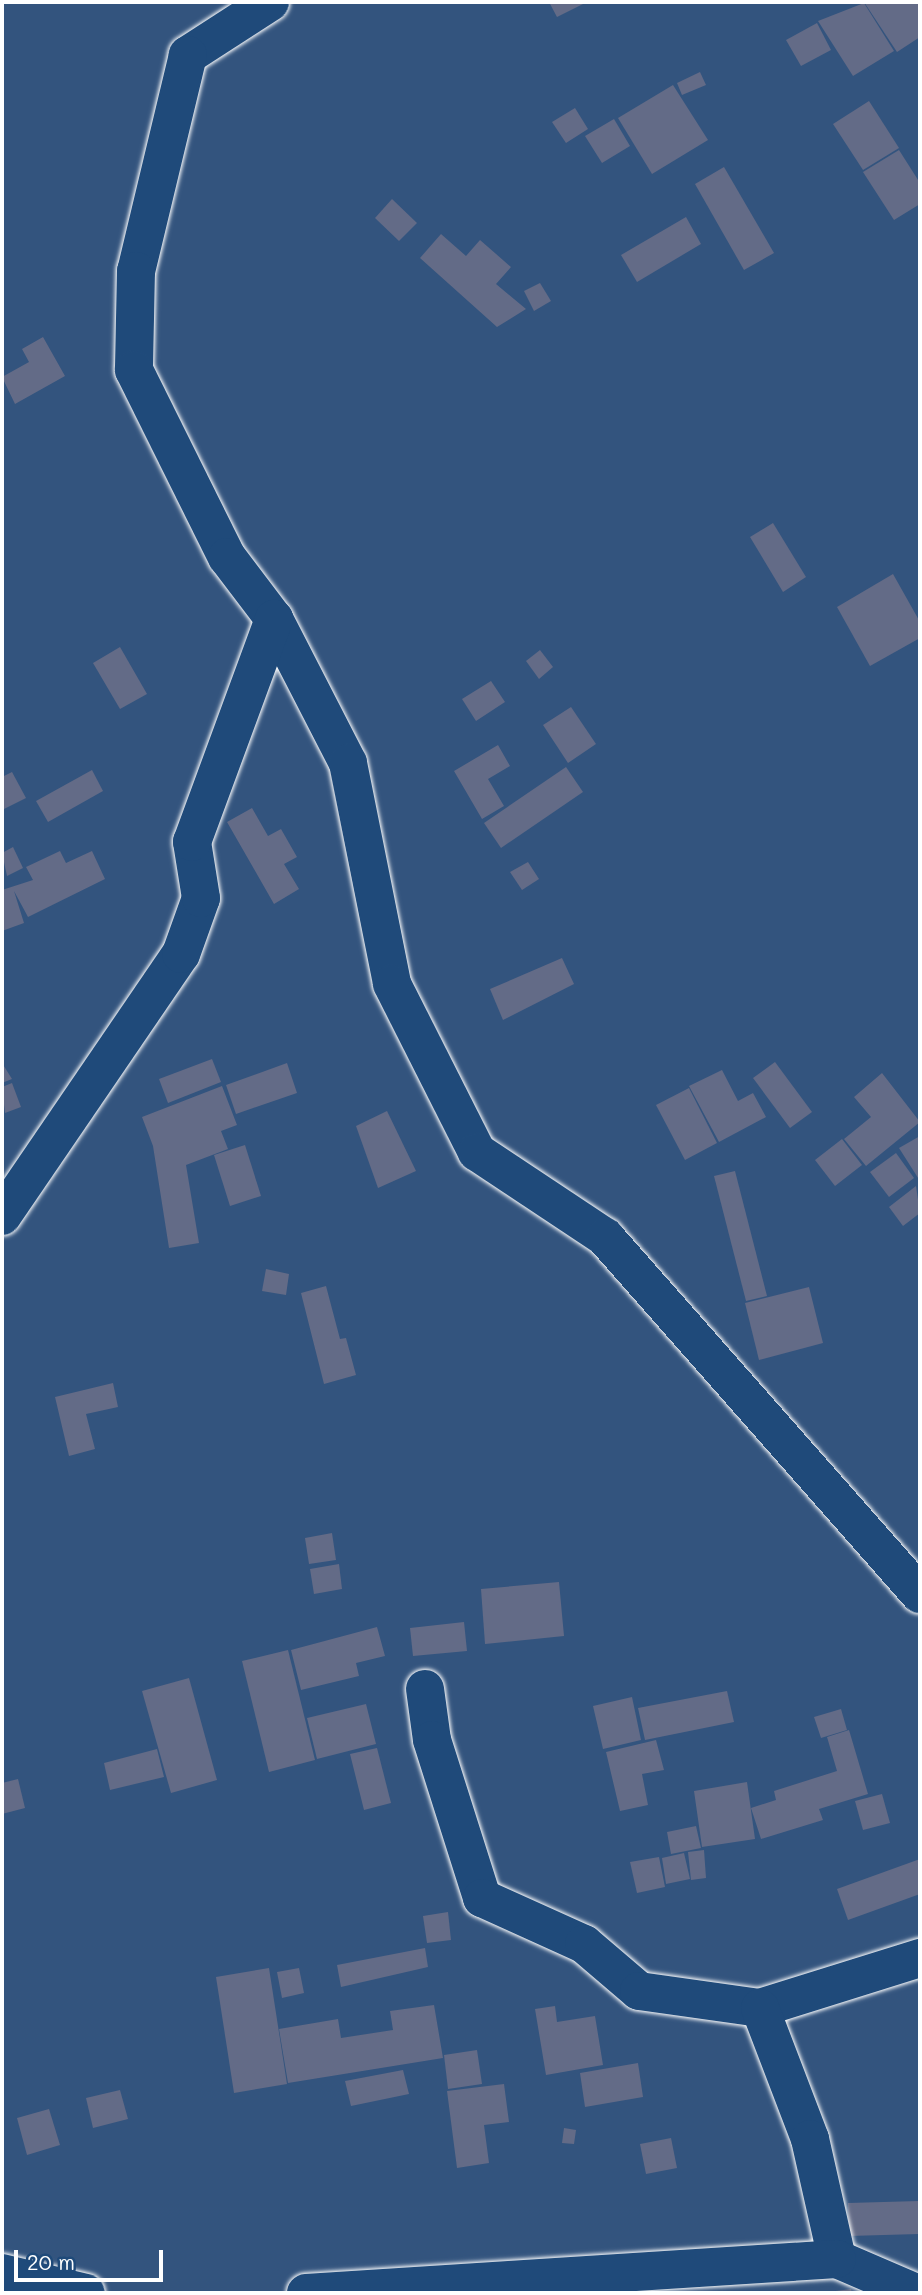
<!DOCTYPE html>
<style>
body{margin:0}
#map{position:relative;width:922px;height:2295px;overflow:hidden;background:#33547e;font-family:Mali,sans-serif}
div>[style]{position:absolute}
.building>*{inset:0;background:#636b87}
.roads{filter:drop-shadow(0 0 2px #fff) drop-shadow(0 0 2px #fff)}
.street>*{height:38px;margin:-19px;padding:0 19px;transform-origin:19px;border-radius:19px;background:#1f4a7a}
span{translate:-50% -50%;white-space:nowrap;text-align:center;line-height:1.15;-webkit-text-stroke:6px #1f4a7a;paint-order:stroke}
.frame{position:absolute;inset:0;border:4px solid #fff;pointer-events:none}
.scale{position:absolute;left:14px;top:2250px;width:149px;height:32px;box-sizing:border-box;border:4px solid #fff;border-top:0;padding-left:9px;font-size:21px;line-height:24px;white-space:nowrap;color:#fff;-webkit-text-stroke:5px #1f4a7a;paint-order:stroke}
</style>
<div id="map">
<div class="building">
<i style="clip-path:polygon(549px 2px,587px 2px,557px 17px)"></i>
<i style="clip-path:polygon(864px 2px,920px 2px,920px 37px,897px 52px)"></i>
<i style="clip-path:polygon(864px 3px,894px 51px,853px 76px,818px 21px)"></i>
<i style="clip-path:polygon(817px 23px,831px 50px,801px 66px,786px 40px)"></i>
<i style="clip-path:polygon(700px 72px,706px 85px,682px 95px,677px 83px)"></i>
<i style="clip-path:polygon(673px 85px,708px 140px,652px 174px,618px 118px)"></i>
<i style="clip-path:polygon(869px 101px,899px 148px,863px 170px,833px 124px)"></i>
<i style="clip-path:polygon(575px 108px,588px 129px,566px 143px,552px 122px)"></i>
<i style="clip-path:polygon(614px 119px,630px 146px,602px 163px,585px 136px)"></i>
<i style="clip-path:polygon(899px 150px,920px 183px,920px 204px,894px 220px,863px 172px)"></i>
<i style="clip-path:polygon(724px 167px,774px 253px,744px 270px,695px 184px)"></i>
<i style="clip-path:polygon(392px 199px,417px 223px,399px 241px,375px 218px)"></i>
<i style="clip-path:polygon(686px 217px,701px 244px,637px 282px,621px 255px)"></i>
<i style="clip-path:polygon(441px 234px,466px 256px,480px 240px,511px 267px,496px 284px,526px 309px,497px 327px,420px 258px)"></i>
<i style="clip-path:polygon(540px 283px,551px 301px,534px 311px,524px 291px)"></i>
<i style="clip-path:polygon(43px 337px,65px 376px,15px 404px,2px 377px,29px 362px,22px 349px)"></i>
<i style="clip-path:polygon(773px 523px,806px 577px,783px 592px,750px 537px)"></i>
<i style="clip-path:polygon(893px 574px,920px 622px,920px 638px,870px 666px,837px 607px)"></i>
<i style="clip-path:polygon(120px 647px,147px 694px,120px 709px,93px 663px)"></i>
<i style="clip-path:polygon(540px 650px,553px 667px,539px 679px,526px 661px)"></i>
<i style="clip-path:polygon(491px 681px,505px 702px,476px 721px,462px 699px)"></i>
<i style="clip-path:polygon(571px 707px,596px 744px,568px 763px,543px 725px)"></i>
<i style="clip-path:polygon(498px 745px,510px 766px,488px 779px,504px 806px,482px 819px,454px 771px)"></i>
<i style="clip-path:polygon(566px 767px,583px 792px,501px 848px,484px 823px)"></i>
<i style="clip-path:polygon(92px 770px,103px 791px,48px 822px,36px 801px)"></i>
<i style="clip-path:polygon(12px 772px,26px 798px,2px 810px,2px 777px)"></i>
<i style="clip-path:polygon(252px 808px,268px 836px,281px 829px,297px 857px,284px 864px,299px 889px,274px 904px,227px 822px)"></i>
<i style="clip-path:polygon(13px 847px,23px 868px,7px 876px,2px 853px)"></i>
<i style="clip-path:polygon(60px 851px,66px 863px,92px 851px,105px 879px,28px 917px,14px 891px,24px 923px,2px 931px,2px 890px,33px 880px,26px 867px)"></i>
<i style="clip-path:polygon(528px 862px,539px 879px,522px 890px,510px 872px)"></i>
<i style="clip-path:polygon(562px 958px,574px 984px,503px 1020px,490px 989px)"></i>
<i style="clip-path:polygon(212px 1059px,221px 1082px,168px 1103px,159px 1079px)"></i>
<i style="clip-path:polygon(775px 1062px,812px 1112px,790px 1128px,753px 1078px)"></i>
<i style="clip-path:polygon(2px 1063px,12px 1079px,2px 1083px)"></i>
<i style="clip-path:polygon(287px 1063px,297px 1093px,236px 1114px,226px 1085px)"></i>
<i style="clip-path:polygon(722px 1070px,738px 1101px,753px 1093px,766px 1117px,719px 1142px,689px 1086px)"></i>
<i style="clip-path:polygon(882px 1073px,920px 1122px,866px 1166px,844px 1139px,871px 1117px,854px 1097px)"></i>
<i style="clip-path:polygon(12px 1083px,21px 1107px,5px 1113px,2px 1087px)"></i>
<i style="clip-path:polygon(222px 1086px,237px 1125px,221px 1131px,228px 1149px,186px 1165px,199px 1243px,169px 1248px,153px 1146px,142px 1117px)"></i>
<i style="clip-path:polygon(689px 1088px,717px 1143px,685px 1160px,656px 1105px)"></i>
<i style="clip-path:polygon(387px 1111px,416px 1171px,378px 1188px,356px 1126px)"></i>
<i style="clip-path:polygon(920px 1136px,920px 1181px,899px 1148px)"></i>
<i style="clip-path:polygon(842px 1139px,862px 1165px,835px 1186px,815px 1160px)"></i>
<i style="clip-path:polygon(245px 1145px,261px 1196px,230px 1206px,214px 1155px)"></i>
<i style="clip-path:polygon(896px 1153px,914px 1178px,889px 1197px,870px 1172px)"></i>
<i style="clip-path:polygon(735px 1171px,767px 1296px,746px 1301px,714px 1176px)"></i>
<i style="clip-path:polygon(916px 1186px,920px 1213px,903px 1226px,889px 1207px)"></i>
<i style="clip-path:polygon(266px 1269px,289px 1274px,286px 1295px,262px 1291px)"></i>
<i style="clip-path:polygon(326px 1286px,340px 1339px,346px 1338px,356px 1375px,324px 1384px,301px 1293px)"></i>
<i style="clip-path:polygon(809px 1287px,823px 1343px,759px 1360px,745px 1303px)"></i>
<i style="clip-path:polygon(113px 1383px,118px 1407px,86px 1414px,95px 1449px,69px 1456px,55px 1397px)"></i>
<i style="clip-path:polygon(332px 1533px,336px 1560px,309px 1564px,305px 1538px)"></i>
<i style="clip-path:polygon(339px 1564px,342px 1589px,314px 1594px,310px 1569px)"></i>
<i style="clip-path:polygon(559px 1582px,564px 1636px,485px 1644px,481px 1589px)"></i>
<i style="clip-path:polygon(464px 1622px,467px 1651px,413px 1656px,410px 1628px)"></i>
<i style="clip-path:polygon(377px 1627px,385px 1656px,356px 1663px,359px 1676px,301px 1690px,291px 1650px)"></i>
<i style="clip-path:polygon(288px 1650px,315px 1760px,269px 1772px,242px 1661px)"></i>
<i style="clip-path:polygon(189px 1678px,217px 1780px,171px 1793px,142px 1691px)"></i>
<i style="clip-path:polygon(727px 1691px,734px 1722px,645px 1740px,638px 1708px)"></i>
<i style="clip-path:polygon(632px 1697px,641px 1740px,603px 1749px,593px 1706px)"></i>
<i style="clip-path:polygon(366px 1704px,376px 1744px,317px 1759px,307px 1718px)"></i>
<i style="clip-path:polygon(841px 1709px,847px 1730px,821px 1738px,814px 1717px)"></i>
<i style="clip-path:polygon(849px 1730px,868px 1794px,819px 1809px,823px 1820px,761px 1839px,751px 1808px,776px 1800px,774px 1791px,837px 1771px,827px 1737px)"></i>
<i style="clip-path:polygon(656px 1740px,664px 1770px,642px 1774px,648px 1805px,620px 1811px,606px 1752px)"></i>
<i style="clip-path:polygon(377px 1748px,391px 1803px,364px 1810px,350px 1754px)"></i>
<i style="clip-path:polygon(157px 1749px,164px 1777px,110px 1790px,104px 1763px)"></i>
<i style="clip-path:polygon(18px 1779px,25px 1808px,2px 1814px,2px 1783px)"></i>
<i style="clip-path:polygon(747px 1782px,755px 1839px,702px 1847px,694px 1791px)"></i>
<i style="clip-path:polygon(882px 1794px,890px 1823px,863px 1830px,855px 1801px)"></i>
<i style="clip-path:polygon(696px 1826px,701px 1848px,671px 1854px,667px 1832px)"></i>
<i style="clip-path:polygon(704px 1850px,706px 1878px,691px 1880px,688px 1852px)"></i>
<i style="clip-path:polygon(684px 1853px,690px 1879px,666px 1884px,662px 1858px)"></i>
<i style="clip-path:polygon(659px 1857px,665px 1887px,637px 1893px,630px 1862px)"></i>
<i style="clip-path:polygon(920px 1859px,920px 1894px,848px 1920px,837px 1889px)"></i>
<i style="clip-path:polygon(448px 1912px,451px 1940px,427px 1943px,423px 1916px)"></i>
<i style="clip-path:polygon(425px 1948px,428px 1967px,341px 1987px,337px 1965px)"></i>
<i style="clip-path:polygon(269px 1968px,287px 2084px,234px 2093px,216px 1977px)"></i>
<i style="clip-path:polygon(299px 1968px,304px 1993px,282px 1998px,277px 1972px)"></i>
<i style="clip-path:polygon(434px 2005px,443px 2058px,288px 2083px,279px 2029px,338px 2019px,341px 2038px,393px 2030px,390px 2011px)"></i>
<i style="clip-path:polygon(555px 2006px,557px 2022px,595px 2016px,603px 2065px,546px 2075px,535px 2009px)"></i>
<i style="clip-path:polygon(477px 2050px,482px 2084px,448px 2089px,444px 2055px)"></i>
<i style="clip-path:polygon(638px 2063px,643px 2097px,585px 2107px,580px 2073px)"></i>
<i style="clip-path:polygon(403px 2070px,409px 2094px,351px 2106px,345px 2081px)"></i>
<i style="clip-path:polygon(504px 2084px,509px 2122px,484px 2125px,489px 2163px,457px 2168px,447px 2091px)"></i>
<i style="clip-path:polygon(120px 2090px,128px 2119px,93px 2128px,86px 2098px)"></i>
<i style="clip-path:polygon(49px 2109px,60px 2145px,27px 2155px,17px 2118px)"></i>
<i style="clip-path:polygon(564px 2128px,576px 2130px,574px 2144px,562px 2143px)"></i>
<i style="clip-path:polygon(671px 2138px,677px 2168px,646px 2174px,640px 2144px)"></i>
<i style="clip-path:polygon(919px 2201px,919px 2234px,849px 2236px,848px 2203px)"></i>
<i style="clip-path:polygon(851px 2289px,852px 2293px,828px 2293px,828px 2292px)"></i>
</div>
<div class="roads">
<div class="street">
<i style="left:270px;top:2px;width:98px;rotate:147.1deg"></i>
<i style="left:188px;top:55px;width:222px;rotate:103.5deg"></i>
<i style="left:136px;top:271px;width:99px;rotate:91.2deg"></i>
<i style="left:134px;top:370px;width:209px;rotate:63.6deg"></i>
<i style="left:227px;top:557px;width:78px;rotate:52.8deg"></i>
<i style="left:274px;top:619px;width:162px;rotate:62.8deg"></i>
<i style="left:348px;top:763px;width:225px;rotate:78.7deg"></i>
<i style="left:392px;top:984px;width:188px;rotate:63.2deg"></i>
<i style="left:477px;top:1152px;width:154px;rotate:33.6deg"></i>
<i style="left:605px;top:1237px;width:476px;rotate:48.6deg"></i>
<i style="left:2px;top:1216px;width:317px;rotate:-55.7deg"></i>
<i style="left:181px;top:954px;width:59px;rotate:-70.3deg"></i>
<i style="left:201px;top:898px;width:57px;rotate:-99.1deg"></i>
<i style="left:192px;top:842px;width:238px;rotate:-69.8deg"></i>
<i style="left:425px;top:1689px;width:51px;rotate:82.2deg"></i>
<i style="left:432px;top:1740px;width:166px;rotate:72.4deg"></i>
<i style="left:482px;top:1898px;width:112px;rotate:24.3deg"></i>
<i style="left:584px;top:1944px;width:72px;rotate:40.5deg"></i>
<i style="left:639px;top:1991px;width:122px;rotate:8deg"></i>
<i style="left:760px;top:2008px;width:168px;rotate:-17.4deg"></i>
<i style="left:760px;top:2008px;width:140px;rotate:69.1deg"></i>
<i style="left:810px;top:2139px;width:123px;rotate:77.3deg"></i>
<i style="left:837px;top:2259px;width:86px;rotate:23.3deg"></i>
<i style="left:2px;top:2273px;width:86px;rotate:13.4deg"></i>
<i style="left:306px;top:2293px;width:532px;rotate:-3.66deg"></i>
</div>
</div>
<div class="frame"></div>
<div class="scale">20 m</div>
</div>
